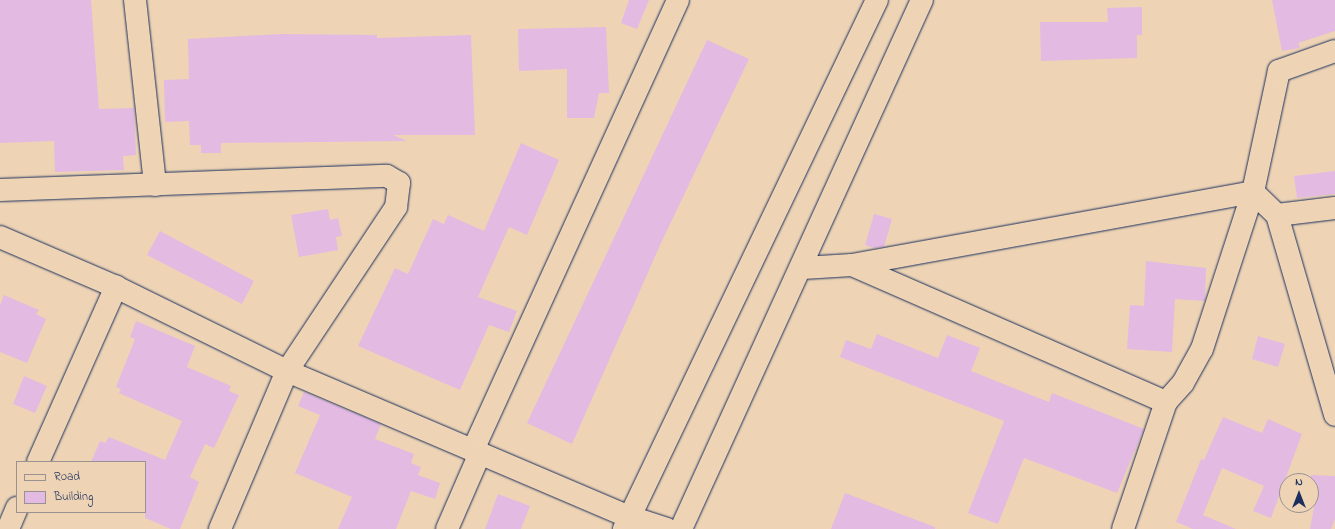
<!DOCTYPE html>
<style>
body{margin:0}
#map{position:relative;width:1335px;height:529px;overflow:hidden;background:#eed4b5;font-family:"Indie Flower",sans-serif}
div>[style]{position:absolute}
.building>*{inset:0;background:#e3bae2}
.roads{filter:drop-shadow(0 0 1px #1b2f5e) drop-shadow(0 0 1px #1b2f5e)}
.minor>*{height:22px;margin:-11px;padding:0 11px;transform-origin:11px;border-radius:11px;background:#eed4b5}
.highway>*{height:22px;margin:-11px;padding:0 11px;transform-origin:11px;border-radius:11px;background:#eed4b5}
span{translate:-50% -50%;white-space:nowrap;text-align:center;line-height:1.15;-webkit-text-stroke:3.5px #eed4b5;paint-order:stroke}
.legend{position:absolute;left:16px;top:461px;width:130px;height:52px;box-sizing:border-box;background:#eed4b5;border:1px solid #9a9292;margin:0;padding:5px 7px;list-style:none;font-size:12px;color:#1b2f5e}
.legend li{display:flex;align-items:center;gap:8px;height:20px}
.legend b{width:20px;border:1px solid #9a9292}
.north{position:absolute;left:1279px;top:473px;width:40px;height:40px;box-sizing:border-box;background:#eed4b5;border:1px solid #9a9292;border-radius:50%;rotate:0deg;font-size:11px;font-weight:700;line-height:16px;text-align:center;color:#1b2f5e}
.north::after{content:'';display:block;margin:auto;width:14px;height:18px;background:#1b2f5e;clip-path:polygon(50% 0,100% 100%,50% 72%,0 100%)}
</style>
<div id="map">
<div class="building">
<i style="clip-path:polygon(0 0,91px 0,99px 109px,134px 108px,136px 155px,123px 156px,124px 170px,55px 172px,54px 141px,0 143px)"></i>
<i style="clip-path:polygon(629px 0,649px 0,637px 29px,621px 23px)"></i>
<i style="clip-path:polygon(1272px 0,1335px 0,1335px 31px,1298px 43px,1300px 48px,1282px 51px)"></i>
<i style="clip-path:polygon(1142px 7px,1142px 35px,1137px 35px,1137px 58px,1041px 61px,1040px 22px,1108px 22px,1107px 8px)"></i>
<i style="clip-path:polygon(606px 27px,609px 93px,599px 93px,594px 118px,567px 118px,567px 69px,519px 71px,518px 29px)"></i>
<i style="clip-path:polygon(281px 34px,377px 35px,377px 38px,471px 35px,475px 135px,393px 135px,407px 141px,221px 143px,221px 153px,201px 153px,201px 145px,190px 145px,189px 121px,165px 122px,164px 80px,189px 79px,188px 39px)"></i>
<i style="clip-path:polygon(707px 40px,749px 59px,661px 243px,572px 444px,527px 423px)"></i>
<i style="clip-path:polygon(521px 143px,559px 160px,527px 235px,509px 227px,478px 297px,517px 311px,509px 332px,489px 325px,460px 390px,358px 346px,395px 268px,408px 274px,433px 219px,444px 224px,448px 215px,484px 231px)"></i>
<i style="clip-path:polygon(1335px 171px,1335px 194px,1297px 198px,1294px 176px)"></i>
<i style="clip-path:polygon(328px 209px,330px 220px,338px 218px,342px 236px,336px 237px,338px 250px,299px 257px,291px 215px)"></i>
<i style="clip-path:polygon(874px 214px,892px 219px,884px 247px,874px 248px,865px 245px)"></i>
<i style="clip-path:polygon(160px 231px,254px 281px,242px 304px,147px 255px)"></i>
<i style="clip-path:polygon(1146px 261px,1206px 268px,1205px 301px,1175px 299px,1172px 352px,1127px 349px,1130px 305px,1144px 306px)"></i>
<i style="clip-path:polygon(4px 295px,39px 310px,36px 314px,46px 319px,27px 363px,0 352px,0 305px)"></i>
<i style="clip-path:polygon(136px 321px,195px 346px,187px 367px,231px 386px,229px 391px,239px 395px,214px 448px,205px 444px,190px 477px,199px 482px,180px 529px,171px 529px,145px 518px,145px 462px,91px 462px,100px 441px,105px 443px,109px 437px,165px 460px,182px 421px,119px 393px,121px 389px,116px 387px,135px 339px,130px 337px)"></i>
<i style="clip-path:polygon(877px 334px,938px 358px,947px 335px,980px 348px,971px 371px,1049px 402px,1052px 393px,1144px 429px,1117px 493px,1024px 458px,998px 524px,968px 513px,1004px 421px,840px 357px,846px 340px,871px 349px)"></i>
<i style="clip-path:polygon(1258px 336px,1285px 344px,1278px 367px,1252px 359px)"></i>
<i style="clip-path:polygon(24px 376px,47px 386px,35px 413px,13px 404px)"></i>
<i style="clip-path:polygon(304px 392px,381px 424px,375px 439px,414px 454px,411px 463px,421px 467px,418px 475px,440px 483px,435px 499px,411px 491px,396px 529px,338px 529px,352px 497px,295px 473px,320px 415px,298px 406px)"></i>
<i style="clip-path:polygon(1223px 417px,1262px 433px,1268px 419px,1302px 434px,1271px 518px,1253px 511px,1264px 486px,1222px 468px,1203px 515px,1236px 529px,1193px 529px,1176px 522px,1201px 459px,1204px 460px)"></i>
<i style="clip-path:polygon(1311px 475px,1335px 476px,1335px 519px,1331px 529px,1310px 529px,1316px 496px,1311px 496px)"></i>
<i style="clip-path:polygon(845px 493px,935px 527px,935px 529px,831px 529px)"></i>
<i style="clip-path:polygon(498px 494px,530px 506px,521px 529px,485px 529px)"></i>
</div>
<div class="roads">
<div class="minor">
<i style="left:135px;top:0;width:186px;rotate:83.8deg"></i>
<i style="left:0;top:190px;width:387px;rotate:-2.1deg"></i>
<i style="left:387px;top:176px;width:14px;rotate:30deg"></i>
<i style="left:399px;top:183px;width:24px;rotate:97deg"></i>
<i style="left:396px;top:207px;width:197px;rotate:123.6deg"></i>
<i style="left:287px;top:371px;width:172px;rotate:113deg"></i>
<i style="left:1253px;top:192px;width:33px;rotate:44deg"></i>
<i style="left:1277px;top:215px;width:208px;rotate:73.8deg"></i>
<i style="left:1277px;top:215px;width:58px;rotate:-6.9deg"></i>
<i style="left:0;top:237px;width:126px;rotate:23.3deg"></i>
<i style="left:116px;top:287px;width:191px;rotate:26.2deg"></i>
<i style="left:287px;top:371px;width:373px;rotate:23.1deg"></i>
<i style="left:630px;top:517px;width:38px;rotate:18deg"></i>
<i style="left:852px;top:265px;width:343px;rotate:23.6deg"></i>
<i style="left:803px;top:268px;width:49px;rotate:-3.5deg"></i>
<i style="left:852px;top:265px;width:408px;rotate:-10.3deg"></i>
<i style="left:473px;top:450px;width:494px;rotate:-65.5deg"></i>
<i style="left:38px;top:462px;width:192px;rotate:-66deg"></i>
<i style="left:8px;top:529px;width:23px;rotate:-67deg"></i>
<i style="left:447px;top:529px;width:83px;rotate:-66.5deg"></i>
<i style="left:1123px;top:529px;width:134px;rotate:-71.3deg"></i>
<i style="left:1166px;top:402px;width:25px;rotate:-48deg"></i>
<i style="left:1183px;top:383px;width:39px;rotate:-61deg"></i>
<i style="left:1202px;top:349px;width:165px;rotate:-72deg"></i>
<i style="left:1253px;top:192px;width:124px;rotate:-77.9deg"></i>
<i style="left:1279px;top:71px;width:59px;rotate:-19.7deg"></i>
</div>
<div class="highway">
<i style="left:624px;top:529px;width:586px;rotate:-64.44deg"></i>
<i style="left:681px;top:529px;width:581px;rotate:-65.51deg"></i>
</div>
</div>
<ul class="legend">
<li><b style="height:5px;background:#eed4b5"></b>Road</li>
<li><b style="height:11px;background:#e3bae2"></b>Building</li>
</ul>
<div class="north">N</div>
</div>
